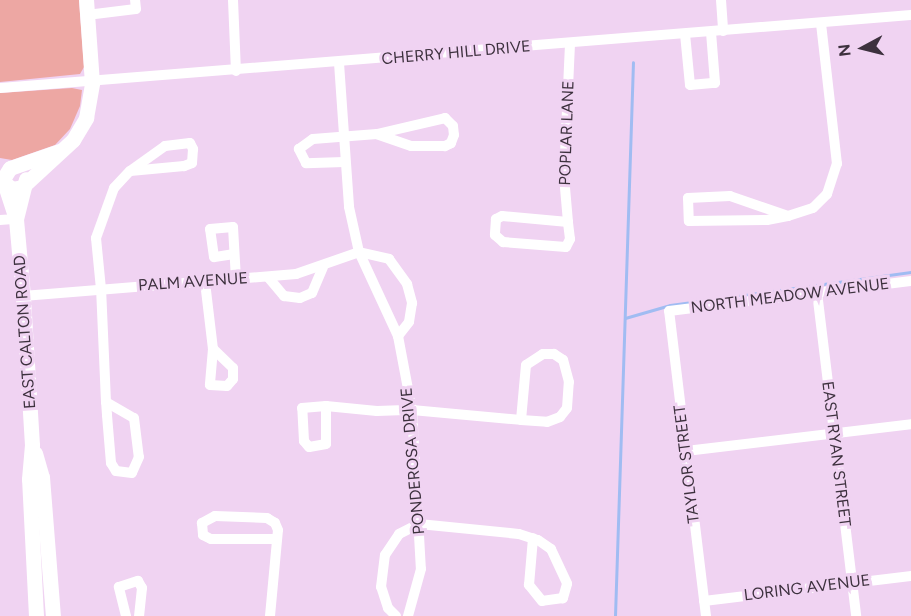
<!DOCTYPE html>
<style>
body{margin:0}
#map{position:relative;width:911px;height:616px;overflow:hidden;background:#f0d3f2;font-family:Figtree,sans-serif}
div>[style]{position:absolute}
.green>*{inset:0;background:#eda7a3}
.stream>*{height:3px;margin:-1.5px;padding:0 1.5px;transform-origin:1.5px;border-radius:1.5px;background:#a0bcf2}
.street>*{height:10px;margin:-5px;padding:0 5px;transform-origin:5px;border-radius:5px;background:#fff}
.secondary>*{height:15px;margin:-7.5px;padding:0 7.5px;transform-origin:7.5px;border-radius:7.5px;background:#fff}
span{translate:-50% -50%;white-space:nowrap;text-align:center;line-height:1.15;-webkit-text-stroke:6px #f0d3f2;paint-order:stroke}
.street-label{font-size:16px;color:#3d313e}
.north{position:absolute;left:833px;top:18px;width:60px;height:60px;-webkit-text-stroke:4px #f0d3f2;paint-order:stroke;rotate:263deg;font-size:16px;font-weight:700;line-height:24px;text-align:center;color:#3d313e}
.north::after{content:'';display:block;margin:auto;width:21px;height:27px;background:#3d313e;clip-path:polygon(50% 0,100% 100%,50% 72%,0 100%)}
</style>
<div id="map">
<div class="green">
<i style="clip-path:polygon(0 0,79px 0,84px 67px,80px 74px,0 82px)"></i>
<i style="clip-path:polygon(72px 88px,82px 90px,80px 106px,70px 129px,55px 145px,12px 160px,0 158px,0 93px)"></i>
</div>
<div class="stream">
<i style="left:625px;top:318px;width:47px;rotate:-16.1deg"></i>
<i style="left:670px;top:305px;width:243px;rotate:-7.8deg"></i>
<i style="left:615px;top:616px;width:554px;rotate:-88.14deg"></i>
</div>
<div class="street">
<i style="left:233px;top:0;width:71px;rotate:87.6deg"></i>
<i style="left:721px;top:0;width:31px;rotate:86deg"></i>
<i style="left:87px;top:15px;width:49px;rotate:-7deg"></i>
<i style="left:136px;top:9px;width:9px;rotate:-96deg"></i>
<i style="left:685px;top:34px;width:51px;rotate:84.4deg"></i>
<i style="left:690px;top:85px;width:25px;rotate:-5deg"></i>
<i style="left:715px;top:83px;width:51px;rotate:-94.5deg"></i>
<i style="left:339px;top:63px;width:144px;rotate:86deg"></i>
<i style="left:349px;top:207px;width:46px;rotate:77.5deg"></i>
<i style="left:359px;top:252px;width:93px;rotate:65.1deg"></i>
<i style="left:398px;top:336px;width:75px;rotate:79.3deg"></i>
<i style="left:412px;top:410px;width:159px;rotate:86.8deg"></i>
<i style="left:421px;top:569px;width:49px;rotate:105.5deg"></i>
<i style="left:0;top:88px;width:914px;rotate:-4.58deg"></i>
<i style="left:344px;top:162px;width:38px;rotate:178deg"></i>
<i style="left:306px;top:163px;width:16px;rotate:-117deg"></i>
<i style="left:299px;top:149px;width:17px;rotate:-36deg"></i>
<i style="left:313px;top:139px;width:64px;rotate:-4.5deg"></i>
<i style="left:377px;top:134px;width:70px;rotate:-13.2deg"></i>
<i style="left:445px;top:118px;width:11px;rotate:45deg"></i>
<i style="left:453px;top:126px;width:9px;rotate:84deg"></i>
<i style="left:454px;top:135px;width:9px;rotate:111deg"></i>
<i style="left:451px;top:143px;width:7px;rotate:153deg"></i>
<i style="left:445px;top:146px;width:34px;rotate:180deg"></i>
<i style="left:411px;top:146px;width:36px;rotate:-161deg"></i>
<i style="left:788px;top:216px;width:61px;rotate:-161deg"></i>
<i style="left:730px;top:196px;width:42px;rotate:177.3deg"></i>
<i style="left:688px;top:198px;width:23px;rotate:88deg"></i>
<i style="left:689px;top:221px;width:78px;rotate:-0.7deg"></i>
<i style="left:767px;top:220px;width:21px;rotate:-11deg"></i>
<i style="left:788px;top:216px;width:26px;rotate:-18deg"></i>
<i style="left:813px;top:208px;width:20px;rotate:-45deg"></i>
<i style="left:827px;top:194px;width:32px;rotate:-72deg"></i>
<i style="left:837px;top:164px;width:142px;rotate:-96.5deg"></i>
<i style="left:0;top:220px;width:16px;rotate:-4deg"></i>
<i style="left:568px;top:222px;width:66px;rotate:-174.8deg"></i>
<i style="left:502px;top:216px;width:7px;rotate:153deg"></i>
<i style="left:496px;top:219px;width:16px;rotate:94deg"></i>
<i style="left:495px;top:235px;width:11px;rotate:41deg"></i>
<i style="left:503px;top:242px;width:63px;rotate:4.5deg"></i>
<i style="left:566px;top:247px;width:9px;rotate:-63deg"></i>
<i style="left:570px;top:239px;width:17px;rotate:-97deg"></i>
<i style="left:568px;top:222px;width:46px;rotate:-95deg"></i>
<i style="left:564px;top:176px;width:132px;rotate:-87.4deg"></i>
<i style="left:234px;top:254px;width:20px;rotate:171deg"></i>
<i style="left:214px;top:257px;width:28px;rotate:-98deg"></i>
<i style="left:210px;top:229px;width:23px;rotate:-5deg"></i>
<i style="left:233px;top:227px;width:52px;rotate:86.7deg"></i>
<i style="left:268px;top:277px;width:25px;rotate:50deg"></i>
<i style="left:284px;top:296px;width:16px;rotate:7deg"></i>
<i style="left:300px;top:298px;width:13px;rotate:-23deg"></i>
<i style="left:312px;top:293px;width:28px;rotate:-67deg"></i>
<i style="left:205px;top:282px;width:67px;rotate:83.2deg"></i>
<i style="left:213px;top:349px;width:36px;rotate:95deg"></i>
<i style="left:210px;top:385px;width:17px;rotate:3deg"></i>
<i style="left:227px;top:386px;width:9px;rotate:-49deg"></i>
<i style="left:233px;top:379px;width:11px;rotate:-90deg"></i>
<i style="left:233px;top:368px;width:28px;rotate:-136deg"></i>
<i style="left:817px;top:292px;width:326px;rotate:83.1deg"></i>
<i style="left:23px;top:296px;width:274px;rotate:-4.6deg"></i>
<i style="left:296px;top:274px;width:67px;rotate:-19.2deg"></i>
<i style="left:359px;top:252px;width:31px;rotate:13deg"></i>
<i style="left:389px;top:259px;width:31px;rotate:54deg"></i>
<i style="left:407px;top:284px;width:20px;rotate:75deg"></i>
<i style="left:412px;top:303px;width:19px;rotate:99deg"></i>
<i style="left:409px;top:322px;width:18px;rotate:128deg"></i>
<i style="left:106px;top:402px;width:32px;rotate:30deg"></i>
<i style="left:134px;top:418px;width:39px;rotate:83deg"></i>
<i style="left:139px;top:457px;width:17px;rotate:114deg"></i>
<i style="left:132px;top:473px;width:16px;rotate:-173deg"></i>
<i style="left:116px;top:471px;width:9px;rotate:-122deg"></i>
<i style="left:111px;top:463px;width:48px;rotate:-94.8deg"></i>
<i style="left:107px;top:415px;width:13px;rotate:-94deg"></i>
<i style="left:106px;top:402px;width:113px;rotate:-92.5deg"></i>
<i style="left:101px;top:289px;width:51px;rotate:-95.6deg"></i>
<i style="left:96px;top:238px;width:53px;rotate:-70.2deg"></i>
<i style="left:114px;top:188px;width:23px;rotate:-47deg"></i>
<i style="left:130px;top:171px;width:43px;rotate:-35.5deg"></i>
<i style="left:165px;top:146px;width:25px;rotate:-7deg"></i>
<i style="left:190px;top:143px;width:7px;rotate:63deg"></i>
<i style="left:193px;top:149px;width:14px;rotate:94deg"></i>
<i style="left:192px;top:163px;width:9px;rotate:159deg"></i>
<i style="left:184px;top:166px;width:54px;rotate:174.7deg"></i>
<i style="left:326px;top:406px;width:38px;rotate:90deg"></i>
<i style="left:326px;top:444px;width:17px;rotate:170deg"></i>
<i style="left:309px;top:447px;width:8px;rotate:-130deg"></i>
<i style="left:304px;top:441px;width:33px;rotate:-93deg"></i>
<i style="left:302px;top:408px;width:24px;rotate:-5deg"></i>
<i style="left:326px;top:406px;width:51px;rotate:5.6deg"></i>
<i style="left:377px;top:411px;width:35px;rotate:-2deg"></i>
<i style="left:412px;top:410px;width:109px;rotate:5.2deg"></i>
<i style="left:521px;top:420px;width:26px;rotate:4deg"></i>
<i style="left:547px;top:422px;width:14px;rotate:-21deg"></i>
<i style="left:560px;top:417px;width:11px;rotate:-52deg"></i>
<i style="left:567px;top:408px;width:26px;rotate:-86deg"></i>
<i style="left:569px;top:382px;width:23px;rotate:-105deg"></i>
<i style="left:563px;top:360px;width:11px;rotate:-146deg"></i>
<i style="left:554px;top:354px;width:11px;rotate:180deg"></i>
<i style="left:543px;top:354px;width:20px;rotate:147deg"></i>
<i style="left:526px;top:365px;width:55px;rotate:95.2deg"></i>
<i style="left:686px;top:451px;width:227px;rotate:-6.8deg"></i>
<i style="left:704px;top:601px;width:209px;rotate:-6.9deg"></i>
<i style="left:126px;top:616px;width:30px;rotate:-104deg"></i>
<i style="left:119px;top:587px;width:20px;rotate:-18deg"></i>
<i style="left:138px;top:581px;width:8px;rotate:60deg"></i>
<i style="left:142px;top:588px;width:28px;rotate:96deg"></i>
<i style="left:270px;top:616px;width:86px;rotate:-84.7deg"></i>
<i style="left:278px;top:530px;width:8px;rotate:-113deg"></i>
<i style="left:275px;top:523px;width:9px;rotate:-148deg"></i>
<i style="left:267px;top:518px;width:52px;rotate:-177.8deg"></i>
<i style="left:215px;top:516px;width:15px;rotate:152deg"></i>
<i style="left:202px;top:523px;width:12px;rotate:85deg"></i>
<i style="left:203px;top:535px;width:9px;rotate:27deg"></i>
<i style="left:211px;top:539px;width:66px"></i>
<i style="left:396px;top:616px;width:11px;rotate:-135deg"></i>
<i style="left:388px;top:608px;width:22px;rotate:-108deg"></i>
<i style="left:381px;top:587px;width:32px;rotate:-83deg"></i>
<i style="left:385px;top:555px;width:25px;rotate:-56deg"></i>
<i style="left:399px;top:534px;width:22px;rotate:-27deg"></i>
<i style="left:419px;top:524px;width:100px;rotate:5.7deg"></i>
<i style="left:519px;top:534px;width:20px;rotate:18deg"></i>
<i style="left:538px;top:540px;width:16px;rotate:35deg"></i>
<i style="left:551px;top:549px;width:38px;rotate:65deg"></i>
<i style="left:567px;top:584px;width:15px;rotate:106deg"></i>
<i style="left:563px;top:598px;width:21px;rotate:172deg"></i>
<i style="left:542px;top:601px;width:21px;rotate:-129deg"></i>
<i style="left:529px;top:585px;width:47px;rotate:-85.1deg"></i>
<i style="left:706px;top:616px;width:307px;rotate:-96.9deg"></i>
<i style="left:669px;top:311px;width:244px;rotate:-7.1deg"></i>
</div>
<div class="secondary">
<i style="left:3px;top:182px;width:11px;rotate:38deg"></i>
<i style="left:12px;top:189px;width:10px;rotate:-11deg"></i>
<i style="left:22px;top:187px;width:69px;rotate:-42.7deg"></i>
<i style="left:73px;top:140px;width:26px;rotate:-59deg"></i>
<i style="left:86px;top:118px;width:36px;rotate:-80deg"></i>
<i style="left:92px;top:83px;width:83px;rotate:-94.1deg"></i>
<i style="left:16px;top:219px;width:41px;rotate:-76deg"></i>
<i style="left:35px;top:453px;width:25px;rotate:74deg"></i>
<i style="left:42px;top:477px;width:139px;rotate:85.5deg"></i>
<i style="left:36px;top:616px;width:137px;rotate:-92.9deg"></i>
<i style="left:29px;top:479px;width:34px;rotate:-85deg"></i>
<i style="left:32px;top:445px;width:149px;rotate:-93.5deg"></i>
<i style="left:23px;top:296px;width:77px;rotate:-95.2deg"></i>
<i style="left:16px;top:219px;width:42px;rotate:-108deg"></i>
<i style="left:3px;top:179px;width:13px;rotate:-58deg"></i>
<i style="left:10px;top:168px;width:52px;rotate:-19.1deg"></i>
</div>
<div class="street-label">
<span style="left:456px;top:53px;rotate:-5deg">CHERRY HILL DRIVE</span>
<span style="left:567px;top:133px;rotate:-88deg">POPLAR LANE</span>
<span style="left:193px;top:282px;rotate:-4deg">PALM AVENUE</span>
<span style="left:790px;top:296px;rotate:-7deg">NORTH MEADOW AVENUE</span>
<span style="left:25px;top:332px;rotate:-94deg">EAST CALTON ROAD</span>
<span style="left:836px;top:454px;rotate:83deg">EAST RYAN STREET</span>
<span style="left:413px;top:461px;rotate:-95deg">PONDEROSA DRIVE</span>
<span style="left:687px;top:464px;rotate:-97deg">TAYLOR STREET</span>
<span style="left:807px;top:588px;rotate:-7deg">LORING AVENUE</span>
</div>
<div class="north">N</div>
</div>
